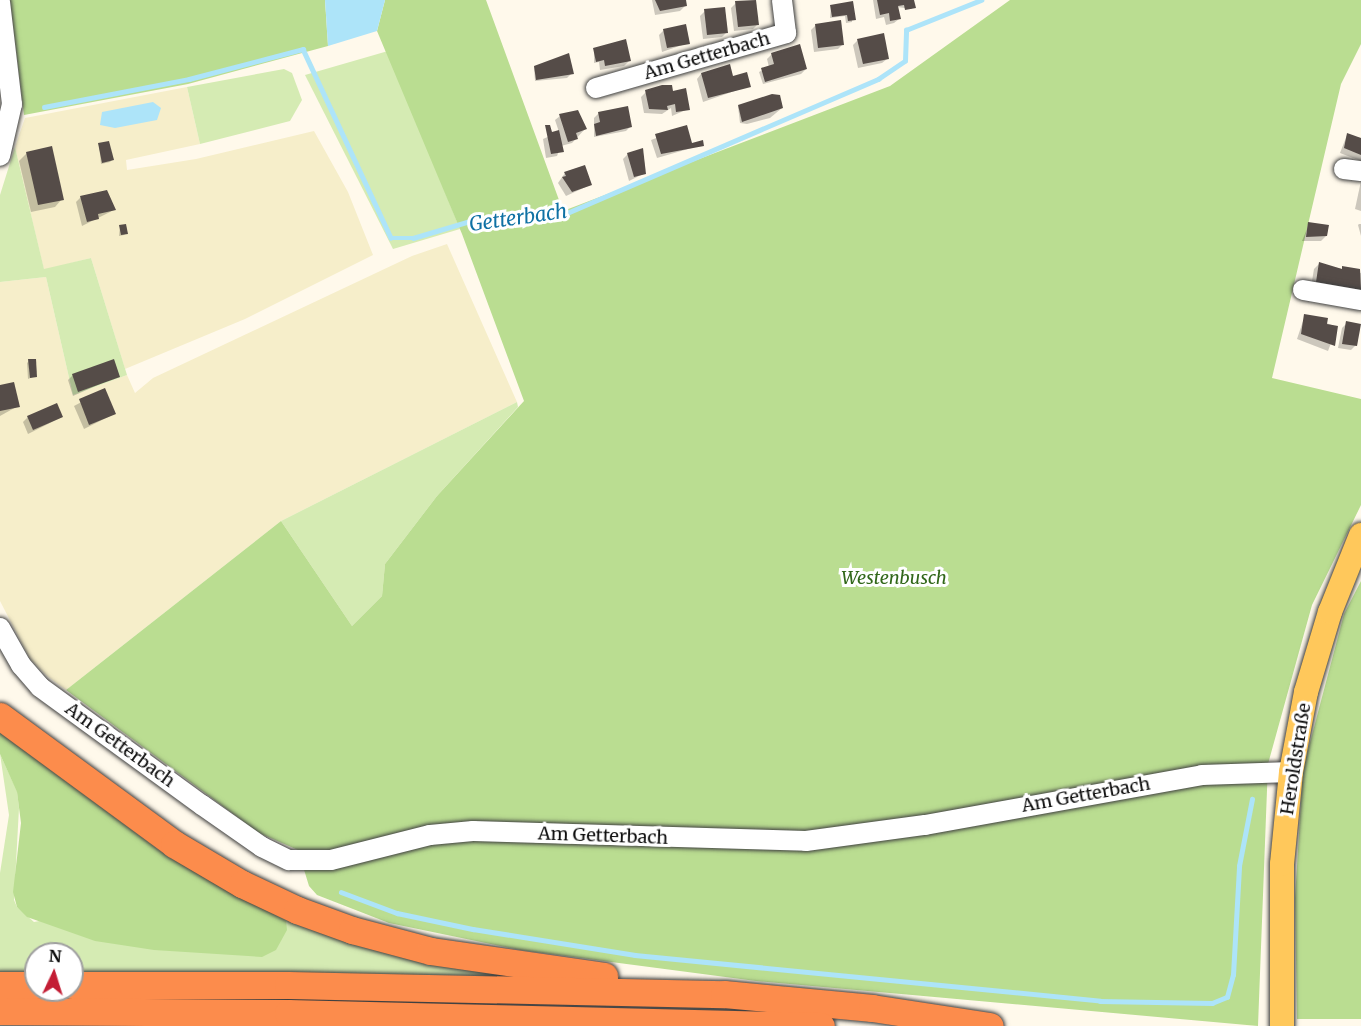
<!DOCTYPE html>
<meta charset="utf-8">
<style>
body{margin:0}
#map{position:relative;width:1361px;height:1026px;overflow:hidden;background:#fff9eb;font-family:Merriweather,serif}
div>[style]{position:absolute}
.farmland>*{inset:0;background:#f6eeca}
.green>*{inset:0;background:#d5ebb3}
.forest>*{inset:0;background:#badd91}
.water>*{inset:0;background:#ade4f9}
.shadow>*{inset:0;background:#0003}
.stream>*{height:4.5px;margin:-2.25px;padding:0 2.25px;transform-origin:2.25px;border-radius:2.25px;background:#ade4f9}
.building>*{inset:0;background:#554c48}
.roads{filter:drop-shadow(0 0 2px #3f3f3f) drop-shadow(0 0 2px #3f3f3f)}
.minor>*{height:20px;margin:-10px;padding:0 10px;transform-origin:10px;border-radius:10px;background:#fff}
.major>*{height:24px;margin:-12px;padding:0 12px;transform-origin:12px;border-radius:12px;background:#ffc85b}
.highway>*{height:27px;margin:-13.5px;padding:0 13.5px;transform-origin:13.5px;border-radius:13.5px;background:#fc8c4c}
span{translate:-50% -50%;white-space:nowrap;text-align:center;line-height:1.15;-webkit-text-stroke:6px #fff;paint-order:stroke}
.street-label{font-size:18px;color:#0c0c0c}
.park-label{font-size:18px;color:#316719;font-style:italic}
.water-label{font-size:20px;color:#0f71a4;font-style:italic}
.north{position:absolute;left:24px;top:942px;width:60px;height:60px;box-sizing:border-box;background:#fff;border:2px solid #9e9e9e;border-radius:50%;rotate:4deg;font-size:16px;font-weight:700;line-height:24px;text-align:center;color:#0c0c0c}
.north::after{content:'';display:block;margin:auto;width:21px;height:27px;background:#c31d34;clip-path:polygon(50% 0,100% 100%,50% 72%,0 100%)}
</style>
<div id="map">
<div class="farmland">
<i style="clip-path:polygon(187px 87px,200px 144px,126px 160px,127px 170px,196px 159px,314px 131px,348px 192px,373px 255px,245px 319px,125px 369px,91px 258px,44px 270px,15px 147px,25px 118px)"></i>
<i style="clip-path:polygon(447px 244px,517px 402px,281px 521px,66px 690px,47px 676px,30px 659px,0 601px,0 282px,46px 277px,73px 395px,127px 375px,135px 393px,153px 378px,412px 256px)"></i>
</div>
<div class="green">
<i style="clip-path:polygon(388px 51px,460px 229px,393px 249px,305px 75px)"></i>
<i style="clip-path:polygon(284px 69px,292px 73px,302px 100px,290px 121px,200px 144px,187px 87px)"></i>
<i style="clip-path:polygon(15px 147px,44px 269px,91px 258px,127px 375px,73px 395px,46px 277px,0 282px,0 195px)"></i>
<i style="clip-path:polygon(517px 402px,518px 407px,437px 496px,385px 564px,382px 596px,352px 626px,281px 521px)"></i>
<i style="clip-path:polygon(0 724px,198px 867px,538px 976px,72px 973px,72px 954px,36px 954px,36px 973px,0 973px,0 873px,9px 815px,0 754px,17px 791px,19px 808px,14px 900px,17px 907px,34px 922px,223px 888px,168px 857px,22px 752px,0 733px)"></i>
</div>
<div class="forest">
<i style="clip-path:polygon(10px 0,325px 0,328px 46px,188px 84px,24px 115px)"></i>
<i style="clip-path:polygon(385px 0,486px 0,563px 211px,890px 86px,1010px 0,1361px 0,1361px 44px,1341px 84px,1272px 378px,1361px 399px,1361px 505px,1312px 605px,1268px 764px,1258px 1026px,756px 981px,520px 950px,389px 923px,317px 895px,309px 886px,298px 850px,259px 833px,66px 690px,281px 521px,352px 626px,382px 596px,385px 564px,437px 496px,524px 401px,462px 234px,377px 31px)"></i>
<i style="clip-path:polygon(1361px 581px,1361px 1019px,1297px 1019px,1295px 898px,1303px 769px,1344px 614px)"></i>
<i style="clip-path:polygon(0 733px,168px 857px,286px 921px,287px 930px,276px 950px,262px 957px,154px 950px,95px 941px,27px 917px,17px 907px,13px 892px,21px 823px,17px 792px,0 754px)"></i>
</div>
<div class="water">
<i style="clip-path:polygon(325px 0,385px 0,377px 31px,328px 46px)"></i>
<i style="clip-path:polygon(153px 102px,161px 108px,157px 120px,115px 128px,100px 125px,102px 112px)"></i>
</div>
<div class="shadow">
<i style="clip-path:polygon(652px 0,684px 0,685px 6px,680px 11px,655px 15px)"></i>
<i style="clip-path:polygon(913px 0,912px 9px,897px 7px,899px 19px,894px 23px,886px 25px,884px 17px,876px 19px,873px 0)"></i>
<i style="clip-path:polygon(736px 3px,758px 24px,753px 29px,734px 31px,731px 8px)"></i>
<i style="clip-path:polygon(852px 3px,852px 22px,846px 23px,845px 16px,830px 18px,831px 6px)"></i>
<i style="clip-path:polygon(705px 11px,727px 32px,722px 37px,703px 39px,700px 16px)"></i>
<i style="clip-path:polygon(816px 25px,843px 44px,838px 49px,814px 52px,811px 30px)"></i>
<i style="clip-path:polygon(664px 30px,688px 43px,662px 52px,659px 35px)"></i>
<i style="clip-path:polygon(858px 40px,887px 59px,882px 63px,858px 68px,853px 45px)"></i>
<i style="clip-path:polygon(594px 49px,629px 61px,624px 66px,600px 70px,599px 62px,594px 63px)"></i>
<i style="clip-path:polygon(772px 54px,806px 69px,801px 74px,763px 84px,759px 72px,769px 67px,767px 59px)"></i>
<i style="clip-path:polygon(568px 55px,572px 73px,567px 78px,535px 81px,534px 67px)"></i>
<i style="clip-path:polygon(701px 74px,732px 78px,749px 86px,703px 102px,697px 79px)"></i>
<i style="clip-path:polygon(646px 92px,671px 93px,688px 109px,672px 116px,671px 108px,662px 114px,644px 113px,641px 97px)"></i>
<i style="clip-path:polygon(738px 106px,782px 108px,770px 118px,747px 124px,740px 123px)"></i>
<i style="clip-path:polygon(599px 113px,631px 126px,626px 131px,594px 137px,594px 118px)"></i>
<i style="clip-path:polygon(560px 116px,585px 129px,572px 143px,561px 146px,557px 156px,546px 158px,543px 139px,559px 132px,555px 120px)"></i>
<i style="clip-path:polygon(686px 127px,691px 146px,702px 142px,702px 145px,657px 158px,651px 140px)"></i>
<i style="clip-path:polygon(1347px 135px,1361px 138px,1361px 161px,1340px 153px)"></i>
<i style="clip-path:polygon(99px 145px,112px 160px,110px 162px,101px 164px)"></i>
<i style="clip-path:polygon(27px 153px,62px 199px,55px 207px,31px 212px,19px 161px)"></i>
<i style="clip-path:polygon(628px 154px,645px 173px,629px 181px,623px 159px)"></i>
<i style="clip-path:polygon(565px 173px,590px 185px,566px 196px,558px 183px)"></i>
<i style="clip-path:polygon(1361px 181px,1361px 211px,1355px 209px)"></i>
<i style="clip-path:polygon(81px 197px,114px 210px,82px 226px,76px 202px)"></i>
<i style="clip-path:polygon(1309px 224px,1326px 236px,1321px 241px,1302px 241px)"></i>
<i style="clip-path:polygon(1359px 224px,1361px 224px,1361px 236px,1358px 225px)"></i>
<i style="clip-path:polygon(120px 227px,126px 233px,124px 235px,119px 236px)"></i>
<i style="clip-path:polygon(1319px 264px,1361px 273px,1361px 290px,1311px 287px,1314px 269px)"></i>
<i style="clip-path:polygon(1305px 315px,1337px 327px,1328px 351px,1297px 339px)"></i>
<i style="clip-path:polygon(1347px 323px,1356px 345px,1351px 350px,1338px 348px,1342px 328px)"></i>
<i style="clip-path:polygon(29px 361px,35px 376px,28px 379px,27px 363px)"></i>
<i style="clip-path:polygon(73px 375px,118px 376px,73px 396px,68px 380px)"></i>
<i style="clip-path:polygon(0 386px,18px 406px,0 416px)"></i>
<i style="clip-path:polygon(104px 390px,114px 414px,84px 429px,74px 406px)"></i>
<i style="clip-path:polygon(28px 417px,62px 417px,28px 434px,23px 422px)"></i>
</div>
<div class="stream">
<i style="left:44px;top:107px;width:148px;rotate:-10.9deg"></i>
<i style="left:189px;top:79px;width:118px;rotate:-14.7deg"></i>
<i style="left:303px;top:49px;width:208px;rotate:65deg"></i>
<i style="left:391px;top:238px;width:22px"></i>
<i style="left:413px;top:238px;width:70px;rotate:-16.6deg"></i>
<i style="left:480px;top:218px;width:87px;rotate:-3.3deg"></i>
<i style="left:567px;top:213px;width:339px;rotate:-23.3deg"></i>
<i style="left:878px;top:79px;width:32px;rotate:-34deg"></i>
<i style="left:905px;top:61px;width:31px;rotate:-88deg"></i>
<i style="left:906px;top:30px;width:81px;rotate:-21.8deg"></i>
<i style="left:341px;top:892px;width:60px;rotate:20.6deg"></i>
<i style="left:397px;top:913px;width:78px;rotate:11.9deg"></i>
<i style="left:473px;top:929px;width:164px;rotate:9.1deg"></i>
<i style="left:635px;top:955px;width:467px;rotate:5.6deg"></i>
<i style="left:1100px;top:1001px;width:112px;rotate:1deg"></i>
<i style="left:1212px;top:1003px;width:16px;rotate:-22deg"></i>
<i style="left:1227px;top:997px;width:23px;rotate:-75deg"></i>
<i style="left:1233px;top:975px;width:109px;rotate:-86.8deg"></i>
<i style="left:1239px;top:866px;width:68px;rotate:-79deg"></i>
</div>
<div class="building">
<i style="clip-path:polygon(655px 0,686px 0,687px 6px,660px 11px)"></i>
<i style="clip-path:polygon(756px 0,759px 25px,738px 27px,735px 1px)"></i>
<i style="clip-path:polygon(877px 0,914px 0,916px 8px,905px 10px,904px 5px,898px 6px,901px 19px,890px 21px,889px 13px,880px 15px)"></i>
<i style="clip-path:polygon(853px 1px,856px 20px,848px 21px,847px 15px,832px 17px,830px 5px)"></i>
<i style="clip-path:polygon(725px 7px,728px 33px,707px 35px,704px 9px)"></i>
<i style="clip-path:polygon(841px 20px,844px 45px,818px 48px,815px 24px)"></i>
<i style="clip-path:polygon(686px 24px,690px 44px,667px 48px,663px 29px)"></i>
<i style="clip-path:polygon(884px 33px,889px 59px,863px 64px,857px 39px)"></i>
<i style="clip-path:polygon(626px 39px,631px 61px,605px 66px,604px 60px,596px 62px,593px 48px)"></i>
<i style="clip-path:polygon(800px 44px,807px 69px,765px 82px,761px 68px,774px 64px,771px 53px)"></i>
<i style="clip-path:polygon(569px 53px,574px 74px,536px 80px,534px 66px)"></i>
<i style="clip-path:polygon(730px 64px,733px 76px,747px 72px,751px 87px,708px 98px,701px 73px)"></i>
<i style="clip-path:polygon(662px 85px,672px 85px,673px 91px,686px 88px,690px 110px,676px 112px,675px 104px,667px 106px,668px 110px,649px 109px,645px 90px)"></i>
<i style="clip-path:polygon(772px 94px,780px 95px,783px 108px,742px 122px,738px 105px)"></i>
<i style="clip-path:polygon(628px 106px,632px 127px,596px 136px,594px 124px,600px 122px,598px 112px)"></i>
<i style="clip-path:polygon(578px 110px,587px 129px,576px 133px,578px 139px,568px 142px,559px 114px)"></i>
<i style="clip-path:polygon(545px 125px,550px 125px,552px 132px,559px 130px,564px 152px,551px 154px)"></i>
<i style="clip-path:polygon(687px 125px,692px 143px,703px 140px,704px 146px,661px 154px,655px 134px)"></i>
<i style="clip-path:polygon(1347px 133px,1361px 138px,1361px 155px,1344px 148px)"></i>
<i style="clip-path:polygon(109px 141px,114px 160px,102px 163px,98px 143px)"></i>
<i style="clip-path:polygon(52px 146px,64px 200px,38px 205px,26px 152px)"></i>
<i style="clip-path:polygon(643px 148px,646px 174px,634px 177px,627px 153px)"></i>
<i style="clip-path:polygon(585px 165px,592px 185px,572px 192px,562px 177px,566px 176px,564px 172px)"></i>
<i style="clip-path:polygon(107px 190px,116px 210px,98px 214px,99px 219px,87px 222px,80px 196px)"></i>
<i style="clip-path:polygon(1308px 222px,1329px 225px,1327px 236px,1306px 237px)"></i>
<i style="clip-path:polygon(126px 224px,128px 234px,121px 235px,119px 225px)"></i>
<i style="clip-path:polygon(1319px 262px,1342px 269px,1342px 266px,1360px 269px,1361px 290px,1316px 282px)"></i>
<i style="clip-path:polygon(1304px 314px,1328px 318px,1327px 324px,1338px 326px,1335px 346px,1301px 334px)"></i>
<i style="clip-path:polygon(1346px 321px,1361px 324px,1357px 346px,1342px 344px)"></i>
<i style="clip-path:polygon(28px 359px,36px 359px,37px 377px,30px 378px)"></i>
<i style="clip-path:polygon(114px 359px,120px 377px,78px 392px,72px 374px)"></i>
<i style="clip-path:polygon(14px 382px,20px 407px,0 411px,0 385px)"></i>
<i style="clip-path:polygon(105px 388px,116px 414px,89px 425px,79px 399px)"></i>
<i style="clip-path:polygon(57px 403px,63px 417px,33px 430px,27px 416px)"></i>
</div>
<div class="roads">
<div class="minor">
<i style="left:0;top:2px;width:103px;rotate:83.3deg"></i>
<i style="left:12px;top:104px;width:53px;rotate:103deg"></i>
<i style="left:596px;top:88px;width:198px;rotate:-16.1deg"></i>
<i style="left:786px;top:33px;width:33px;rotate:-97deg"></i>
<i style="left:1344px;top:169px;width:17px;rotate:7deg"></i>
<i style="left:1303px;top:290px;width:59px;rotate:9.8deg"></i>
<i style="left:0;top:628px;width:43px;rotate:60.4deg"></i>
<i style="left:21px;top:665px;width:29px;rotate:49deg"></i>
<i style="left:40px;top:687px;width:200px;rotate:36.1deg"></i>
<i style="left:202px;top:805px;width:73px;rotate:35deg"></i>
<i style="left:262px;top:847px;width:30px;rotate:26deg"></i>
<i style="left:289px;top:860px;width:42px"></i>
<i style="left:331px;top:860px;width:102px;rotate:-14.2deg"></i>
<i style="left:430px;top:835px;width:43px;rotate:-5.3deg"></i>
<i style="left:473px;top:831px;width:333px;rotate:1.7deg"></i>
<i style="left:806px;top:841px;width:120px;rotate:-7.7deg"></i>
<i style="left:925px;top:825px;width:281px;rotate:-10.2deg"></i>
<i style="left:1202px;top:775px;width:89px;rotate:-1.9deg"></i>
</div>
<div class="major">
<i style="left:1282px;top:1026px;width:162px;rotate:-90deg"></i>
<i style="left:1282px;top:864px;width:92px;rotate:-84.4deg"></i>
<i style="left:1291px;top:772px;width:81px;rotate:-79.4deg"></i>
<i style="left:1306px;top:692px;width:84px;rotate:-73.3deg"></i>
<i style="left:1330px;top:612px;width:83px;rotate:-68.1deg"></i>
</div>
<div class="highway">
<i style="left:0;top:716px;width:216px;rotate:36.3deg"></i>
<i style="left:174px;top:844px;width:79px;rotate:30.5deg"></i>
<i style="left:242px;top:884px;width:61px;rotate:25.3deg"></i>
<i style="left:297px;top:910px;width:59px;rotate:20deg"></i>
<i style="left:352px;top:930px;width:82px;rotate:14.9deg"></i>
<i style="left:431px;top:951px;width:175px;rotate:8.2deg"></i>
<i style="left:0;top:985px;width:36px"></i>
<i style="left:72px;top:985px;width:216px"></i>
<i style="left:288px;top:985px;width:436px;rotate:1.2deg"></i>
<i style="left:724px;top:994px;width:149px;rotate:5.4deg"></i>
<i style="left:872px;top:1008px;width:119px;rotate:8.7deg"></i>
<i style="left:0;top:1011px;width:288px;rotate:0.4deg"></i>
<i style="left:288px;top:1013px;width:533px;rotate:1.4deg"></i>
</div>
</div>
<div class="street-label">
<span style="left:707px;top:56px;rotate:-16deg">Am Getterbach</span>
<span style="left:120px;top:745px;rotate:36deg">Am Getterbach</span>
<span style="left:1296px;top:759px;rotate:-81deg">Heroldstraße</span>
<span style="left:1086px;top:795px;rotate:-10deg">Am Getterbach</span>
<span style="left:603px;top:836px;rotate:2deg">Am Getterbach</span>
</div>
<div class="park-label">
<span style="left:894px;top:578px">Westenbusch</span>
</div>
<div class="water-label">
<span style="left:518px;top:217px;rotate:-8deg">Getterbach</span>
</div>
<div class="north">N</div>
</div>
